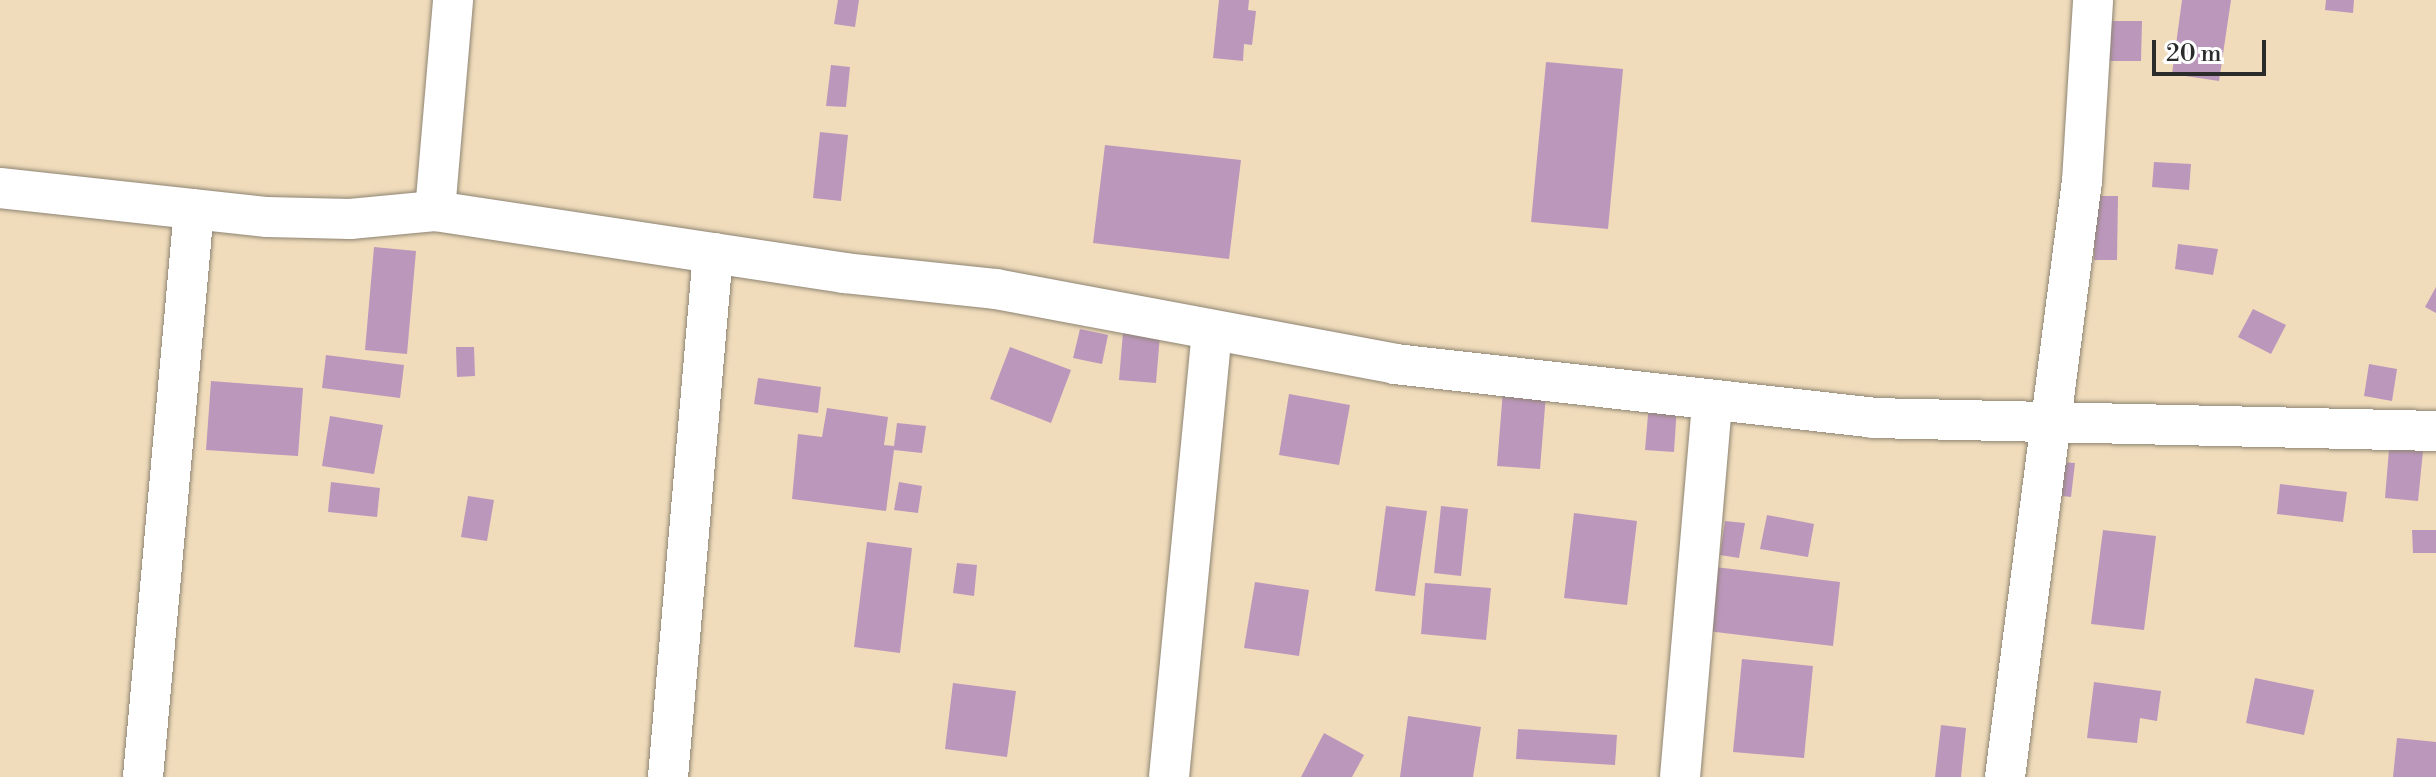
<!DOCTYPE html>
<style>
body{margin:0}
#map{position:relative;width:2436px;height:777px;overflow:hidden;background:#f0dcbb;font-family:"Libre Bodoni",serif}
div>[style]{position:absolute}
.building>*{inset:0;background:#bb97bc}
.roads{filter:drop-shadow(0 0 2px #8e8473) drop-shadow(0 0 2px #8e8473)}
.street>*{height:40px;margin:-20px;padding:0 20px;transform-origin:20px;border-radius:20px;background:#fff}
span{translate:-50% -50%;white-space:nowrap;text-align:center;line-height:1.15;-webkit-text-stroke:8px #fff;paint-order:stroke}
.scale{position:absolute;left:2152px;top:40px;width:114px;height:36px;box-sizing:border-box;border:4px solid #2b2b2b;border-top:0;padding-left:10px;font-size:24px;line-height:28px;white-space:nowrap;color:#2b2b2b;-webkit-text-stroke:6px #fff;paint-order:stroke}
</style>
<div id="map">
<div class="building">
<i style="clip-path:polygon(838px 0,859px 0,855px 27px,834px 24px)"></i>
<i style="clip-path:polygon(1219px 0,1249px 0,1248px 10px,1256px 11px,1252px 45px,1244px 44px,1243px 61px,1213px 58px)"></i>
<i style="clip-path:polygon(2182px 0,2231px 0,2219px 81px,2172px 74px)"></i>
<i style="clip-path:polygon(2326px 0,2354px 0,2353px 13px,2325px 10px)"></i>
<i style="clip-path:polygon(2109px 21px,2142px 21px,2141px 61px,2109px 61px)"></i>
<i style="clip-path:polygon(1546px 62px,1623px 69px,1608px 229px,1531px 222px)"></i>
<i style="clip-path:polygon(831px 65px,850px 67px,846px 107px,826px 106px)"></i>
<i style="clip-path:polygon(820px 132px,848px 135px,841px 201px,813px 198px)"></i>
<i style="clip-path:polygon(1105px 145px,1241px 160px,1229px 259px,1093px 243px)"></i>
<i style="clip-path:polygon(2154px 162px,2191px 164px,2189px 190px,2152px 187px)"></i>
<i style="clip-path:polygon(2095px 196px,2118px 196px,2117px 260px,2094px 260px)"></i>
<i style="clip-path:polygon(2178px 244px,2218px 249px,2213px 275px,2175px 269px)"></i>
<i style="clip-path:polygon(374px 247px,416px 251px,407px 354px,365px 350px)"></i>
<i style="clip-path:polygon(2436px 287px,2436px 313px,2425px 307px)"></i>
<i style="clip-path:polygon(2253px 309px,2286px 325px,2271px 354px,2238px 337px)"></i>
<i style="clip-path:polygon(1080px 329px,1108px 335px,1102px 364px,1073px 358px)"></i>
<i style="clip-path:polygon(1123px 332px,1160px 335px,1156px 383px,1119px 380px)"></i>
<i style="clip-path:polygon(456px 347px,474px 347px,475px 376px,457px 377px)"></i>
<i style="clip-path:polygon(1010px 347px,1071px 370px,1051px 423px,990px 399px)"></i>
<i style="clip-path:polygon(326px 355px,404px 365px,400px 398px,322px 388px)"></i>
<i style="clip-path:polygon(2369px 364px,2397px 369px,2392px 401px,2364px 396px)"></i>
<i style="clip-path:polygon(758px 378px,821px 387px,818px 413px,754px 404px)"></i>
<i style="clip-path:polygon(211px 381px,303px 388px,298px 456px,206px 450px)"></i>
<i style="clip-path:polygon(1503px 390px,1546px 394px,1540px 469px,1497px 466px)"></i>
<i style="clip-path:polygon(1289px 394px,1350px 405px,1339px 465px,1279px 455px)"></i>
<i style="clip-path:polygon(1649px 403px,1677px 406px,1674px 452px,1645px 450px)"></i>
<i style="clip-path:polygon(827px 408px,888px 417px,884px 445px,894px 446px,897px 423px,926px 426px,922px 453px,894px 450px,886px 511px,792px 499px,798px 434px,822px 437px)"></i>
<i style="clip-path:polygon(330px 416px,383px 425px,374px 474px,322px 466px)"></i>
<i style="clip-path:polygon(2389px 449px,2423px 451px,2418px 501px,2385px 498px)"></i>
<i style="clip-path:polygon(2058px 462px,2075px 463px,2071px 497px,2054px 495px)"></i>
<i style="clip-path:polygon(331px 482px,380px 488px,377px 517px,328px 512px)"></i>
<i style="clip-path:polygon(899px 482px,922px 486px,918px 513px,894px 510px)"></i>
<i style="clip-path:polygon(2280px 484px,2347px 492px,2343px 522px,2277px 514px)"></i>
<i style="clip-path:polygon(468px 496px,494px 500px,487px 541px,461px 537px)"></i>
<i style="clip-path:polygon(1386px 506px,1427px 511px,1415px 596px,1375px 591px)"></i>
<i style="clip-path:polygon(1441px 506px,1468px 509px,1461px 576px,1434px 573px)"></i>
<i style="clip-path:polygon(1574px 513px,1637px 521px,1627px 605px,1564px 598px)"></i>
<i style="clip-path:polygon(1767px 515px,1814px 524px,1808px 557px,1760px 549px)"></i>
<i style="clip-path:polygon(1725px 521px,1745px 523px,1739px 558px,1720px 555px)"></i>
<i style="clip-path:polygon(2103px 530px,2156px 536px,2144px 630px,2091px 624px)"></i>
<i style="clip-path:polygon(2412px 530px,2436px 530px,2436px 553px,2413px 553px)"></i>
<i style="clip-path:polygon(867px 542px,912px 548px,900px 653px,854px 647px)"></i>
<i style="clip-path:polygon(957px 563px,977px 565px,974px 596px,953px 593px)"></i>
<i style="clip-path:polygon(1715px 567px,1840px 582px,1833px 646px,1707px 631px)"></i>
<i style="clip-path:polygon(1255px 582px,1309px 590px,1299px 656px,1244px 648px)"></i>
<i style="clip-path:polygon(1425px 583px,1491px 588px,1486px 640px,1421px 634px)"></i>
<i style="clip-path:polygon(1742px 659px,1813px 666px,1804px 758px,1733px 752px)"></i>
<i style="clip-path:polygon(2255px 678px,2314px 690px,2304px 735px,2246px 723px)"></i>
<i style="clip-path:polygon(2094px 682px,2161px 691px,2157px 721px,2140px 718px,2137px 743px,2087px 738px)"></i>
<i style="clip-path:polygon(953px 683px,1016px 691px,1007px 757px,945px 749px)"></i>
<i style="clip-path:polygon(1408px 716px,1481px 727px,1473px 777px,1400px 777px)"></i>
<i style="clip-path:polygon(1941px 725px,1966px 728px,1961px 777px,1935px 777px)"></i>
<i style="clip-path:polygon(1518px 729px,1617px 735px,1615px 765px,1516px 759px)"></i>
<i style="clip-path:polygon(1324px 733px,1364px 755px,1352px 777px,1301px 777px)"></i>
<i style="clip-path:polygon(2397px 738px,2436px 742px,2436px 777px,2393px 777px)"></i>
</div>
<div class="roads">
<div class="street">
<i style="left:0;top:188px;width:269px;rotate:6.2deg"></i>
<i style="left:267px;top:217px;width:83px;rotate:1.4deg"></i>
<i style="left:350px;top:219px;width:85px;rotate:-5.4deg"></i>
<i style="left:435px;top:211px;width:414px;rotate:8.6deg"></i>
<i style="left:844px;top:273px;width:153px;rotate:6deg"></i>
<i style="left:996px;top:289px;width:406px;rotate:10.6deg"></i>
<i style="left:1395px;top:364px;width:481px;rotate:6.4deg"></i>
<i style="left:1873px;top:418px;width:563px;rotate:1.32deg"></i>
<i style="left:435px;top:211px;width:212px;rotate:-85.1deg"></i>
<i style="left:143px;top:777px;width:570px;rotate:-84.87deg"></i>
<i style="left:668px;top:777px;width:526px;rotate:-85.09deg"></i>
<i style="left:1169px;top:777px;width:445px;rotate:-84.5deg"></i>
<i style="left:1680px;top:777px;width:377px;rotate:-85.1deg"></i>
<i style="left:2005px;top:777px;width:601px;rotate:-82.64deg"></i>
<i style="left:2082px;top:181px;width:181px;rotate:-86.5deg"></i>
</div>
</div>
<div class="scale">20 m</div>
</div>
